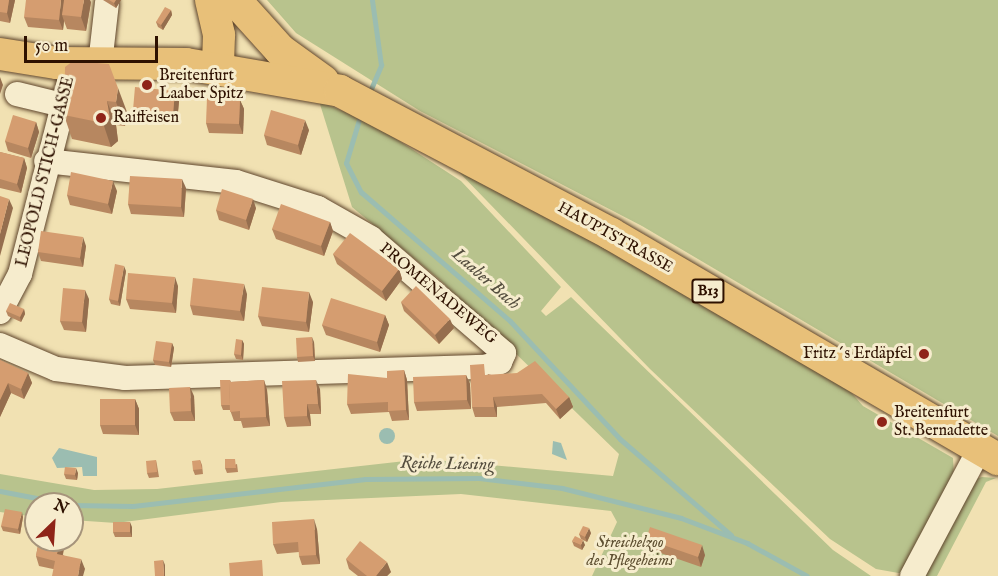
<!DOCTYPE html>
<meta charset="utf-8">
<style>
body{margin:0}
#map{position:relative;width:998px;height:576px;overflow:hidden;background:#f1e1b2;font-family:"IM FELL English",serif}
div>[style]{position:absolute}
.green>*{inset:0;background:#b8c38d}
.water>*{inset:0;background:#9bbdb1}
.round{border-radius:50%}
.stream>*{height:5px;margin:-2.5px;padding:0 2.5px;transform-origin:2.5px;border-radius:2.5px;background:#9bbdb1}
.roads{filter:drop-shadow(0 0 2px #5f452c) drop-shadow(0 0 2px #5f452c)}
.minor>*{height:24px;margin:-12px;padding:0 12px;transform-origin:12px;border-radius:12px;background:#f6eccd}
.major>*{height:32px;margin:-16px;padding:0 16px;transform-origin:16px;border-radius:16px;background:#e8c079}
.wall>*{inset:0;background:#b78760}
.shaded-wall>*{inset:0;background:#956e4e}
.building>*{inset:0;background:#d59d70}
.dots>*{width:16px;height:16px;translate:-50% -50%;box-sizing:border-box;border:3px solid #f6eccd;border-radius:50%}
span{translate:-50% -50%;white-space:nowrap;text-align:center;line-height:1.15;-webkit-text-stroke:6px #f6eccd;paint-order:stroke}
.shield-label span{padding:2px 4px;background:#f6eccd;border:2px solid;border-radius:4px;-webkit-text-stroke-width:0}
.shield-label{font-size:15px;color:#2e1100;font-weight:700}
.poi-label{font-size:16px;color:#2e1100}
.left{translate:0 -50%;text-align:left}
.right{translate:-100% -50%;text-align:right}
.street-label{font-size:16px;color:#2e1100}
.park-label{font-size:16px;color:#5e4f31;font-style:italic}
.water-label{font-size:18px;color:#544d3e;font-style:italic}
.north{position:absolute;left:24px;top:492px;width:60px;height:60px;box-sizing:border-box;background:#f6eccd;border:2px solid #a6947b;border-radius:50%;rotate:25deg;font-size:16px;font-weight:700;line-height:24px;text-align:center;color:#2e1100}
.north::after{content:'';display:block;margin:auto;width:21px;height:27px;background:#8f2418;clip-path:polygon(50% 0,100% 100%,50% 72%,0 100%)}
.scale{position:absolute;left:24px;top:36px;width:134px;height:27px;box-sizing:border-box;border:3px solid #2e1100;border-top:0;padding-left:8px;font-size:18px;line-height:21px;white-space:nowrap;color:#2e1100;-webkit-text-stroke:4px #f6eccd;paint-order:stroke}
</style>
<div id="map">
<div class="green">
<i style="clip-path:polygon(267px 0,998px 0,998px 436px,642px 226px,420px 111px,296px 33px)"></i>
<i style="clip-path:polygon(319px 101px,373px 124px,461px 181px,561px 287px,541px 311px,546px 316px,571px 297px,833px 550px,871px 576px,592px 576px,617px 522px,611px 511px,461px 494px,281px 502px,116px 523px,72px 520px,72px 504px,36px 504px,36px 517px,0 512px,0 474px,94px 490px,157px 489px,423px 459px,613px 476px,619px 454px,440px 280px,352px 207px)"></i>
<i style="clip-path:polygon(454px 160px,849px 390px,863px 406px,953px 458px,954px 477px,904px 574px,876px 569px,830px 539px,650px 369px,456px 169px)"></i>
<i style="clip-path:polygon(982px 477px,996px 478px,986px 482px,937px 576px,918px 576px,972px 480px)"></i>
</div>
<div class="water">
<i class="round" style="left:379px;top:428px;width:16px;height:16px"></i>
<i style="clip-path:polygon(553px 441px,561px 443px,567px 460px,552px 454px)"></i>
<i style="clip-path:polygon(59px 448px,97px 457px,97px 476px,83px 476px,82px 467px,57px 468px,52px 458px)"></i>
</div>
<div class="stream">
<i style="left:368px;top:96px;width:34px;rotate:-67deg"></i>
<i style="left:381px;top:65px;width:66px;rotate:-97.9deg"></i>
<i style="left:361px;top:113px;width:52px;rotate:106.7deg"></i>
<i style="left:346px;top:163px;width:33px;rotate:63deg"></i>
<i style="left:361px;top:192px;width:197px;rotate:40.9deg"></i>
<i style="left:510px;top:321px;width:161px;rotate:47deg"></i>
<i style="left:620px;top:439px;width:147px;rotate:40.9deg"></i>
<i style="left:0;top:491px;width:69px;rotate:10.8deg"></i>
<i style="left:72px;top:505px;width:61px;rotate:0.9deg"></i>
<i style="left:133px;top:506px;width:234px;rotate:-6.6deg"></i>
<i style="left:365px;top:479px;width:114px;rotate:-0.5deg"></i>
<i style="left:479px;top:478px;width:84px;rotate:6.9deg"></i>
<i style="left:562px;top:488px;width:123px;rotate:14.1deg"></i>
<i style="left:681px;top:518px;width:71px;rotate:20.7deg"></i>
<i style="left:747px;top:543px;width:68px;rotate:28.8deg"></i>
</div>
<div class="roads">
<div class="minor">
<i style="left:100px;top:64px;width:61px;rotate:-83.5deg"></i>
<i style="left:17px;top:94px;width:46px;rotate:13.7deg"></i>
<i style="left:0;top:312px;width:43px;rotate:-62.2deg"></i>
<i style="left:20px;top:274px;width:215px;rotate:-75.7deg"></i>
<i style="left:0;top:345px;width:61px;rotate:23.2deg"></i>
<i style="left:56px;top:369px;width:70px;rotate:7.4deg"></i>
<i style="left:125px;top:378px;width:360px;rotate:-1.8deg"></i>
<i style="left:485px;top:367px;width:16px;rotate:-18deg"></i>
<i style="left:500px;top:362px;width:10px;rotate:-66deg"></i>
<i style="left:504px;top:353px;width:176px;rotate:-139.2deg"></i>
<i style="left:371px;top:238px;width:61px;rotate:-150.5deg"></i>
<i style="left:318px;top:208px;width:86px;rotate:-162.4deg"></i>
<i style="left:236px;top:182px;width:191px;rotate:-173.7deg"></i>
<i style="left:912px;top:576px;width:145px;rotate:-62deg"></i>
</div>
<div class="major">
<i style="left:211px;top:0;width:36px;rotate:77deg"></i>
<i style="left:219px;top:35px;width:33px;rotate:92deg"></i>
<i style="left:235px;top:0;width:67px;rotate:48deg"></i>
<i style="left:280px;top:50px;width:53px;rotate:35.8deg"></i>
<i style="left:0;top:54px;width:58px;rotate:9deg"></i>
<i style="left:57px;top:63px;width:129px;rotate:0.4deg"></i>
<i style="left:186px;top:64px;width:156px;rotate:9.9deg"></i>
<i style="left:340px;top:91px;width:306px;rotate:27.8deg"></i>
<i style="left:611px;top:234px;width:448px;rotate:30.2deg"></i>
</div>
</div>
<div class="wall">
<i style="clip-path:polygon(0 0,15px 0,10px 23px,0 21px)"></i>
<i style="clip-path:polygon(103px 0,121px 0,116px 8px)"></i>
<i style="clip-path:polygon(91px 2px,86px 31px,67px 29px,64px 21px,63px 30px,28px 27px,24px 17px)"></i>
<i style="clip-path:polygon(171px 10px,172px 15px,163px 30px,158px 27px,156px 22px)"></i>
<i style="clip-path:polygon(73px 61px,127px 112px,125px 126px,116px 125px,118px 141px,111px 147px,72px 139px,64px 115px)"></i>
<i style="clip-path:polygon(240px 100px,244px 109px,243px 134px,209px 133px,206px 123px)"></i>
<i style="clip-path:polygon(179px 101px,177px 123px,136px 119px,133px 110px)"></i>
<i style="clip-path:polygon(36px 122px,39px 132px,31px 158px,8px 151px,5px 141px)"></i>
<i style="clip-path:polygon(309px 130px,301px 155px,267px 145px,264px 135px)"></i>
<i style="clip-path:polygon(0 152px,24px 158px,27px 168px,21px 193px,0 188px)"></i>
<i style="clip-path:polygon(186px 188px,184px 217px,131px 214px,128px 204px)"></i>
<i style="clip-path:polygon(117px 191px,112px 214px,70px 205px,67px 195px)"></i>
<i style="clip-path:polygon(256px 208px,249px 230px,219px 220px,216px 210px)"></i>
<i style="clip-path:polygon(330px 222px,333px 231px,324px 256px,276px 239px,272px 229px)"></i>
<i style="clip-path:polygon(86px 246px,83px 267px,41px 261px,38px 252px)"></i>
<i style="clip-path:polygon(333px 254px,399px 269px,402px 279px,386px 301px,337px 264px)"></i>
<i style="clip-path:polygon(126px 271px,120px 306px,111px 304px,109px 299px)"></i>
<i style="clip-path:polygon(178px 286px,176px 313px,130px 309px,126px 299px)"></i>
<i style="clip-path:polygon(247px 294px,244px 321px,193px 315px,190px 305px)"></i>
<i style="clip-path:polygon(89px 299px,86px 332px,64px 330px,60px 321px)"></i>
<i style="clip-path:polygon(313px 302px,309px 332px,262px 326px,258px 316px)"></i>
<i style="clip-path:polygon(401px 302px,454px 328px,439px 344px,404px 311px)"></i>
<i style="clip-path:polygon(24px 309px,25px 314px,21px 322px,8px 316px,6px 311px)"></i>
<i style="clip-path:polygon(385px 315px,389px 325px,380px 352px,326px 335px,322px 325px)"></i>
<i style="clip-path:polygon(242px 340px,244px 344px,243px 360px,236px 359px,234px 354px)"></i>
<i style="clip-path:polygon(314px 342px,315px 361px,298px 362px,297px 357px)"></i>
<i style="clip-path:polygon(172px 343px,174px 348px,171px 367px,155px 365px,153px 360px)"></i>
<i style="clip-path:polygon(0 360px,28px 373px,32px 383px,24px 399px,11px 393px,0 417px)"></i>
<i style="clip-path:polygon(404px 370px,407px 380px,409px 420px,392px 421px,389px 412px,351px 414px,347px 404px,387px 378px)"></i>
<i style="clip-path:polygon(488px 374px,569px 397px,573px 407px,560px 419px,546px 403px,497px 407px,497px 417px,475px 417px,472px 407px)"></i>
<i style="clip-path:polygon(466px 375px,470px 384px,471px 409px,417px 411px,414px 402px)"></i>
<i style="clip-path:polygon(230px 380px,231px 382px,264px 380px,267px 390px,270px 426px,243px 428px,241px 421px,234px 421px,230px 410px,223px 410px,221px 405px)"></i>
<i style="clip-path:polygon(320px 389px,321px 414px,310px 414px,311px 426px,287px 427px,284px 417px)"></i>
<i style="clip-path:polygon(194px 396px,195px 421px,174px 421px,170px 412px)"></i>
<i style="clip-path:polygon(135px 399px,139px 409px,139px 435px,103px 434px,100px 425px)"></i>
<i style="clip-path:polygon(156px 460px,157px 465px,159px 477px,149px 478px,147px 473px)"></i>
<i style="clip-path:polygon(200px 460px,202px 465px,203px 474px,195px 475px,193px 470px)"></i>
<i style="clip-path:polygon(237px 464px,238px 472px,227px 473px,225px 468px)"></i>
<i style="clip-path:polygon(78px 473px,77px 480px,66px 479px,64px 474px)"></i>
<i style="clip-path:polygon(23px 517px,20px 534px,3px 531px,1px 526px)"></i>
<i style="clip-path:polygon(132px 527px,132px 537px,115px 537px,113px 532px)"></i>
<i style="clip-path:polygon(317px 529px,320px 564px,302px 565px,299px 556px,299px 552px,277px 554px,273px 544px)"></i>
<i style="clip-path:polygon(591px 533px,587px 542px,581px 539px,579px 534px)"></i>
<i style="clip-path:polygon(646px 539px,705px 555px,701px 567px,649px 549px)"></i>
<i style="clip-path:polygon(39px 540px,61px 540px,64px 548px,63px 555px,85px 569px,53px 569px,39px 566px,36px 556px)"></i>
<i style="clip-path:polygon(572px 541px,585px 545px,582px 550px,574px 546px)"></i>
<i style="clip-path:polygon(346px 559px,391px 572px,387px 576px,358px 576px,349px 569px)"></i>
</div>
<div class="shaded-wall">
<i style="clip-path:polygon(9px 0,15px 0,10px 23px,7px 13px)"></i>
<i style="clip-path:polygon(61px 0,66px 0,62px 15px,64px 21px,63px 30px,59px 20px)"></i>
<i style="clip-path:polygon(84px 0,90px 0,91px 2px,86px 31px,81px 17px)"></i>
<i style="clip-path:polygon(116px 0,121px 0,116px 8px,114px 3px)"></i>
<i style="clip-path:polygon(171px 10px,172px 15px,163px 30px,161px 25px)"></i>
<i style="clip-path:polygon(0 77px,3px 85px,0 94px)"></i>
<i style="clip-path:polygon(118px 88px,127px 112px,125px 126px,116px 102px)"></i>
<i style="clip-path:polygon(175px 91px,179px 101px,177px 123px,173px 114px)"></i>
<i style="clip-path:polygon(240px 100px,244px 109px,243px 134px,239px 124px)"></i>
<i style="clip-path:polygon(107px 101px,116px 125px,118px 141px,111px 147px,103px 123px)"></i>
<i style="clip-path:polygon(305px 120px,309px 130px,301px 155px,298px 145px)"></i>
<i style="clip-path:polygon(36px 122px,39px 132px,31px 158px,28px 148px)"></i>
<i style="clip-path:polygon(24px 158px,27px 168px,21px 193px,17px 184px)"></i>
<i style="clip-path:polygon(182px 179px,186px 188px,184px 217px,181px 207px)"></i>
<i style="clip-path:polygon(113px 181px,117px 191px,112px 214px,108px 204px)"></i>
<i style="clip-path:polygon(9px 199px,13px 208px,0 256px,0 234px)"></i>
<i style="clip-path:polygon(253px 199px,256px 208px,249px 230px,246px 220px)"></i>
<i style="clip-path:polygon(330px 222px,333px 231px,324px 256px,321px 246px)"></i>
<i style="clip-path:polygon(83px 237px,86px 246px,83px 267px,80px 258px)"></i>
<i style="clip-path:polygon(124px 266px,126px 271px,120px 306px,118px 301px)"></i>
<i style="clip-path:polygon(399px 269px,402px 279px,386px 301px,382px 291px)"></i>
<i style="clip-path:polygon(175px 277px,178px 286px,176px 313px,172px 303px)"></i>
<i style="clip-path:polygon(244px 284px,247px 294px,244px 321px,240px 311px)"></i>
<i style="clip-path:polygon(85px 290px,89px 299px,86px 332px,82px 322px)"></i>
<i style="clip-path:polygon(309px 292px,313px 302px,309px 332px,306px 322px)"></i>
<i style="clip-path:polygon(24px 309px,25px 314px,21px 322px,20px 317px)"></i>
<i style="clip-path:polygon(385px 315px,389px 325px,380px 352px,377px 342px)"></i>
<i style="clip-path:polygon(450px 319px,454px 328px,439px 344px,435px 335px)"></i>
<i style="clip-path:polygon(312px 337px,314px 342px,315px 361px,313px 356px)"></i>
<i style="clip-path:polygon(242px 340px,244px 344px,243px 360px,241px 355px)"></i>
<i style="clip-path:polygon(172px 343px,174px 348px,171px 367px,169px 362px)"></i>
<i style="clip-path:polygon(404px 370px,407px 380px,409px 420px,406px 410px)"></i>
<i style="clip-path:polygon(28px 373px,32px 383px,24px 399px,21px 389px)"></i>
<i style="clip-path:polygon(466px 375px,470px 384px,471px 409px,467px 400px)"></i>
<i style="clip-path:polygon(264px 380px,267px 390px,270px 426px,266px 417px)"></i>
<i style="clip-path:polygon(316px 380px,320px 389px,321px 414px,318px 404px)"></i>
<i style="clip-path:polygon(8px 383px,11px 393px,0 417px,0 400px)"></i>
<i style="clip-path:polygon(190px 387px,194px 396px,195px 421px,191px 411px)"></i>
<i style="clip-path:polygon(493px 397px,497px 407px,497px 417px,494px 407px)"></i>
<i style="clip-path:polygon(569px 397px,573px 407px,560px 419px,556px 409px)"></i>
<i style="clip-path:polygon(135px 399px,139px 409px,139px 435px,135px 425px)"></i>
<i style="clip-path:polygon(307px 404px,310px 414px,311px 426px,307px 416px)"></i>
<i style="clip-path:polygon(76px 468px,78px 473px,77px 480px,75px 475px)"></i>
<i style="clip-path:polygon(22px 512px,23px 517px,20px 534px,18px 529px)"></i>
<i style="clip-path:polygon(314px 519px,317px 529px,320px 564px,316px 555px)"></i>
<i style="clip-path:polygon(130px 522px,132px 527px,132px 537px,130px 532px)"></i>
<i style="clip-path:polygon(589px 528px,591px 533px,587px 542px,585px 537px)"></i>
<i style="clip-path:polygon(60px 540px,64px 548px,61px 563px,57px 554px)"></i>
<i style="clip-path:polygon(583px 540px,585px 545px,582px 550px,581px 545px)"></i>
<i style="clip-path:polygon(702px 545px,705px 555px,701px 567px,698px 557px)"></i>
<i style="clip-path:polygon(81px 559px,85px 569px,83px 576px,78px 576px)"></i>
<i style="clip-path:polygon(163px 560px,165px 565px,165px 576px,164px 576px)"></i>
<i style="clip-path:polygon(387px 562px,391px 572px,387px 576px,376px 576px)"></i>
</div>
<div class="building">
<i style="clip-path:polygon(0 0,9px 0,7px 13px,0 12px)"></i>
<i style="clip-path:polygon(26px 0,61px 0,59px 20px,24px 17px)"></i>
<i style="clip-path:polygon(64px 0,84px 0,81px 17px,62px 15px)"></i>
<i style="clip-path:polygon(109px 0,116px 0,114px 3px)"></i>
<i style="clip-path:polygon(165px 7px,171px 10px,161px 25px,156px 22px)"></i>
<i style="clip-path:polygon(73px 61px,109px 64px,118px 88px,116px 102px,107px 101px,110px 118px,103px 123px,64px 115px,65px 67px)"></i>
<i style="clip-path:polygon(135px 87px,175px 91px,173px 114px,133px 110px)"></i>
<i style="clip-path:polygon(207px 98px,240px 100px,239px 124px,206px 123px)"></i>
<i style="clip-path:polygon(271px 110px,305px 120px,298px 145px,264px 135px)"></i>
<i style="clip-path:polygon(13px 115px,36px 122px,28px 148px,5px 141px)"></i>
<i style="clip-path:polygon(0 152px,24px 158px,17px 184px,0 179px)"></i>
<i style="clip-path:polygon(71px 172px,113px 181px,108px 204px,67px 195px)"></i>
<i style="clip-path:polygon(130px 176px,182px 179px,181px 207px,128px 204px)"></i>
<i style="clip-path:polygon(222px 189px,253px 199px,246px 220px,216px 210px)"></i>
<i style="clip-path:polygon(0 196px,9px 199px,0 234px)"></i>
<i style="clip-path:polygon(281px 204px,330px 222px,321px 246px,272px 229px)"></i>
<i style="clip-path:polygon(41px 231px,83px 237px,80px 258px,38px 252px)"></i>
<i style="clip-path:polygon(350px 233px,399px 269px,382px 291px,333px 254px)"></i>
<i style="clip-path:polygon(115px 264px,124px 266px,118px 301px,109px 299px)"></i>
<i style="clip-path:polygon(128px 273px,175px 277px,172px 303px,126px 299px)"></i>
<i style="clip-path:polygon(193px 278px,244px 284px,240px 311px,190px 305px)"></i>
<i style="clip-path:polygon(416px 286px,450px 319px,435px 335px,401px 302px)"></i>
<i style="clip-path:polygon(262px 287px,309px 292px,306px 322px,258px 316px)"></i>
<i style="clip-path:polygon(63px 288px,85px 290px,82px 322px,60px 321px)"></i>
<i style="clip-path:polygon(331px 298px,385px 315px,377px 342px,322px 325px)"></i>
<i style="clip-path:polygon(10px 303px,24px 309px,20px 317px,6px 311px)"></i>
<i style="clip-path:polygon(312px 337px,313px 356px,297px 357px,296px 338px)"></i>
<i style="clip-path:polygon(236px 339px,242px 340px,241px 355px,234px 354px)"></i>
<i style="clip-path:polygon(156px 341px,172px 343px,169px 362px,153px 360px)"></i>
<i style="clip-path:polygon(0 360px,28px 373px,21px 389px,8px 383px,0 400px)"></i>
<i style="clip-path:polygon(535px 361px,569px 397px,556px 409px,542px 394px,493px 397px,494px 407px,472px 407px,470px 365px,484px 364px,485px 375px,517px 373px)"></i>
<i style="clip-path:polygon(404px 370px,406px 410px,388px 411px,388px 402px,347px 404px,348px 374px,387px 378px,387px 371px)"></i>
<i style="clip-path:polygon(466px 375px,467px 400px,414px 402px,413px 377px)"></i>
<i style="clip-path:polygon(220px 380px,230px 380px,230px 382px,229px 382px,230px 405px,221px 405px)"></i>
<i style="clip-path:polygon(264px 380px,266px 417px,240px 418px,240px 411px,230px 412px,229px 382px)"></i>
<i style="clip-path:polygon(316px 380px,318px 404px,307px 404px,307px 416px,284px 417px,282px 381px)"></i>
<i style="clip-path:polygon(190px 387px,191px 411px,170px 412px,169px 388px)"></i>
<i style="clip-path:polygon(100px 399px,135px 399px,135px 425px,100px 425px)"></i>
<i style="clip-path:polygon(225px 459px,235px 459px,236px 468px,225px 468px)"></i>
<i style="clip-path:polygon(156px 460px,157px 472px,147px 473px,146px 461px)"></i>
<i style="clip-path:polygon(200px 460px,202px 469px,193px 470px,192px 461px)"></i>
<i style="clip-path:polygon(65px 467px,76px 468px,75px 475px,64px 474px)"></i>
<i style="clip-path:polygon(5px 509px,22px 512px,18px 529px,1px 526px)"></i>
<i style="clip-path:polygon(314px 519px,316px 555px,299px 556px,298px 542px,273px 544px,272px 522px)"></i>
<i style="clip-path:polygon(113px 522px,130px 522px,130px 532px,113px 532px)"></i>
<i style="clip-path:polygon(583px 526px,589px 528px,585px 537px,579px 534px)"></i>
<i style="clip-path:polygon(650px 527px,702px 545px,698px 557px,646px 539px)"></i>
<i style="clip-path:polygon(575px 536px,583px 540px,581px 545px,572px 541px)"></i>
<i style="clip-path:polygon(39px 540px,60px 540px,57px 554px,81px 559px,78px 576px,52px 576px,55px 561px,36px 556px)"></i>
<i style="clip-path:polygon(360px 541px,387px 562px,376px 576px,367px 576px,346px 559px)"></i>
<i style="clip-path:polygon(163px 560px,164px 576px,155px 576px,154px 561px)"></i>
<i style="clip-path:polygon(262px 560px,263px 576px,230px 576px,229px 563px)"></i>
</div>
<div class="dots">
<i style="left:147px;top:85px;background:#8f2418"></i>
<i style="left:101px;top:118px;background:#8f2418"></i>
<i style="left:924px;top:354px;background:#8f2418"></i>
<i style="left:882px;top:422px;background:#8f2418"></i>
</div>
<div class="shield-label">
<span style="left:708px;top:291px">B13</span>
</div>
<div class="poi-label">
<span class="left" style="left:159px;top:85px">Breitenfurt<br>Laaber Spitz</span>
<span class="left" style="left:113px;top:118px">Raiffeisen</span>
<span class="right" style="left:912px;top:354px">Fritz´s Erdäpfel</span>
<span class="left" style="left:894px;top:422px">Breitenfurt<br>St. Bernadette</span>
</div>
<div class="street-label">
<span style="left:46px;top:172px;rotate:-76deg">LEOPOLD STICH-GASSE</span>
<span style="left:615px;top:238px;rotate:29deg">HAUPTSTRASSE</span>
<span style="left:438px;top:294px;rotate:40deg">PROMENADEWEG</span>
</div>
<div class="park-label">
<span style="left:630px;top:552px">Streichelzoo<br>des Pflegeheims</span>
</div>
<div class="water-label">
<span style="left:485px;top:280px;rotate:41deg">Laaber Bach</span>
<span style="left:447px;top:465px;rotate:1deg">Reiche Liesing</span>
</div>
<div class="north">N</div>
<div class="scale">50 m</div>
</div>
